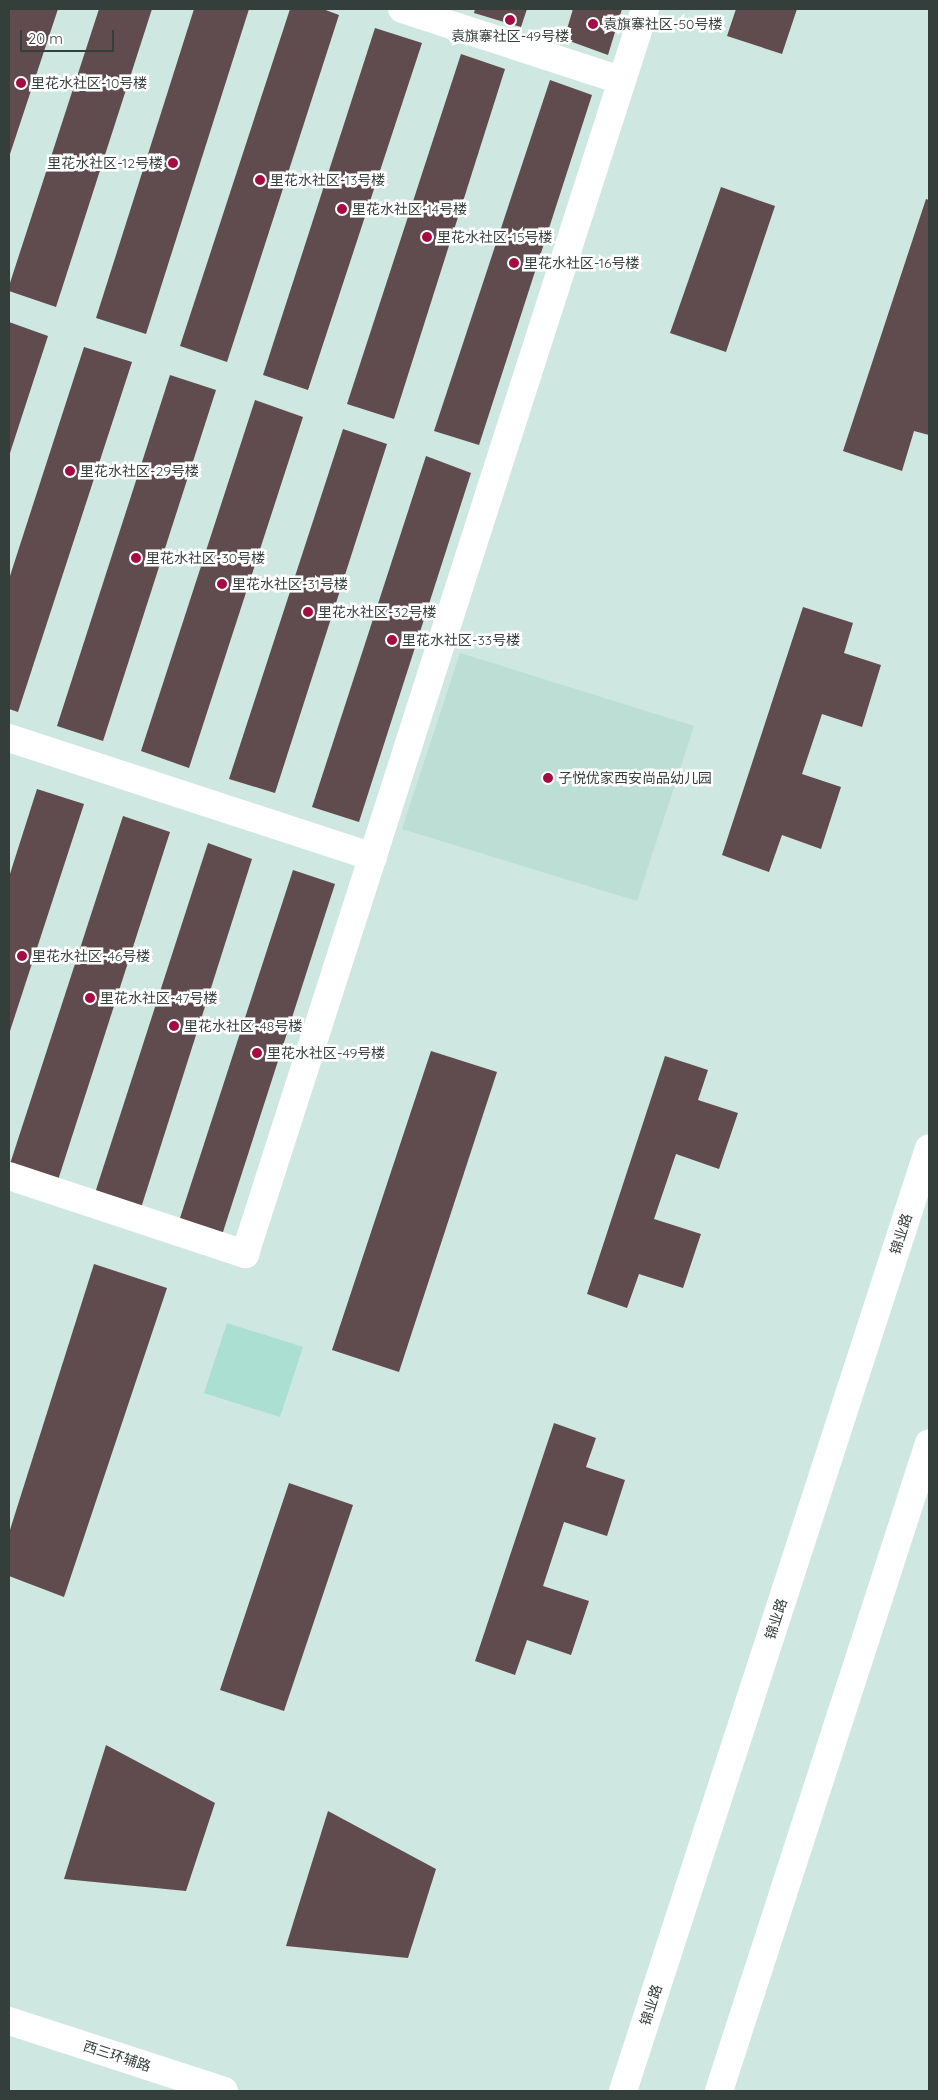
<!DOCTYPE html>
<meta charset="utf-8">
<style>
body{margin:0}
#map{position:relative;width:938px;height:2100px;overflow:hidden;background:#cee7e0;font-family:Quicksand,"Noto Sans SC",sans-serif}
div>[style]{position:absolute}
.built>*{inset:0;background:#bcded4}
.green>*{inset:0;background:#aadfd1}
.building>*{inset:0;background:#604b4e}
.minor>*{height:28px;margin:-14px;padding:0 14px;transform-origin:14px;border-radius:14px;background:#fff}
.secondary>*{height:28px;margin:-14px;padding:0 14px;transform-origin:14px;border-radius:14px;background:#fff}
.dots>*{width:14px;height:14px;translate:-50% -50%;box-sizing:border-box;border:2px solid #fff;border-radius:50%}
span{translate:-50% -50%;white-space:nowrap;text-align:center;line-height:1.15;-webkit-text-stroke:5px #fff;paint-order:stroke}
.poi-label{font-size:14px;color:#343e3b}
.left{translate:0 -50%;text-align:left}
.right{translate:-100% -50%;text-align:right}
.street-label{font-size:14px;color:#343e3b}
.frame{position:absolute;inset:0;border:10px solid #343e3b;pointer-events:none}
.scale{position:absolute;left:20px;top:30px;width:94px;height:22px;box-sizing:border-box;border:2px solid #343e3b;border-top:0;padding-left:6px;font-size:15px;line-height:18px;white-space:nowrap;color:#343e3b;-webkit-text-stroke:4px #fff;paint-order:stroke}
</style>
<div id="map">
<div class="built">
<i style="clip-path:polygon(460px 653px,694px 726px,637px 901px,402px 829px)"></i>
</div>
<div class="green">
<i style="clip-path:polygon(227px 1323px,303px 1347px,280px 1417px,204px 1393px)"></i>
</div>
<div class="building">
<i style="clip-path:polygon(9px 9px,58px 9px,9px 157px)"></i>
<i style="clip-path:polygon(99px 9px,152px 9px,56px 307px,9px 291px,9px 286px)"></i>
<i style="clip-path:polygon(194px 9px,249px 9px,146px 334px,96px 318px)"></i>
<i style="clip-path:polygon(290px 9px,323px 9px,339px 15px,227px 362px,180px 346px)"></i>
<i style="clip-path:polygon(475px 9px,527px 9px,521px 27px,474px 13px)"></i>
<i style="clip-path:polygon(573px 9px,622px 9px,608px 55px,564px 39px)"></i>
<i style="clip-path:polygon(736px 9px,797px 9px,782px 54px,727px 36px)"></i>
<i style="clip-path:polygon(375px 28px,422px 43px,308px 390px,263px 375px)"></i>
<i style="clip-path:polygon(461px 54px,505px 69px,394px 419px,347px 404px)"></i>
<i style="clip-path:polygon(550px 80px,592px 95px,479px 445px,434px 431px)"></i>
<i style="clip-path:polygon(721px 187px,775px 206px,726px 352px,670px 333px)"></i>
<i style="clip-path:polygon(926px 199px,929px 200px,929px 435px,914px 431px,902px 471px,843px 451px)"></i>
<i style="clip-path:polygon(9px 322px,48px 336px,9px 456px)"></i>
<i style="clip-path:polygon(84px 347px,132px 362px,18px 712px,9px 709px,9px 579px)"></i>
<i style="clip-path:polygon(170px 375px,216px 390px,103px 741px,57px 726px)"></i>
<i style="clip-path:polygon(255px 400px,303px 417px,189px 768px,141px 751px)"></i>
<i style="clip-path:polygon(343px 429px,387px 444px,275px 793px,229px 779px)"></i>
<i style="clip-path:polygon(426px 456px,471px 473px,359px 822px,312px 807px)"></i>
<i style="clip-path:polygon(803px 607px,853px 623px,844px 653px,881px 665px,862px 727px,822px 714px,802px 774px,841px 787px,821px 849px,782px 835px,769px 872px,722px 855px)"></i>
<i style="clip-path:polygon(37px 789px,84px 804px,9px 1034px,9px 877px)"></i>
<i style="clip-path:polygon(123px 816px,170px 832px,58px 1180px,10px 1164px)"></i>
<i style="clip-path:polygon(208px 843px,252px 859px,141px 1208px,95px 1193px)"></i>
<i style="clip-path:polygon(293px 870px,335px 884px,222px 1235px,179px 1221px)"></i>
<i style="clip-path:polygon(431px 1051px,497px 1072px,399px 1372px,332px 1350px)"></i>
<i style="clip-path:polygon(665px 1056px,708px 1070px,698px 1100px,738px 1113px,719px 1169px,676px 1154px,654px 1219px,701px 1234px,683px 1288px,639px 1274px,627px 1308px,587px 1294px)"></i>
<i style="clip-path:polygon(94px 1264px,167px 1288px,64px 1597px,9px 1576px,9px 1533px)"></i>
<i style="clip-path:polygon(554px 1423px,596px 1438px,586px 1467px,625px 1480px,607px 1536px,564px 1522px,543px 1586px,589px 1601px,571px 1655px,527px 1640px,515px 1675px,475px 1661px)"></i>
<i style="clip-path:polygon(289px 1483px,353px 1505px,284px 1711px,220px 1690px)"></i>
<i style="clip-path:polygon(106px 1745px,215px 1803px,186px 1891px,64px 1879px)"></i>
<i style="clip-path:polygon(328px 1811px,436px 1869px,408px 1958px,286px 1946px)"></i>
</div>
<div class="minor">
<i style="left:402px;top:9px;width:230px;rotate:18deg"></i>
<i style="left:9px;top:738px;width:383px;rotate:18.1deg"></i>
<i style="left:9px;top:1176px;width:249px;rotate:18.3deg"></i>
<i style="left:245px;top:1254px;width:1308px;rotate:-72.19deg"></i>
</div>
<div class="secondary">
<i style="left:9px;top:2021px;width:226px;rotate:18deg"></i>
<i style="left:623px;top:2091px;width:991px;rotate:-72.02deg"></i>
<i style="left:719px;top:2091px;width:681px;rotate:-72.04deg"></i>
</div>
<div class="dots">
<i style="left:510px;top:20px;background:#a50c43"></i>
<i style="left:593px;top:24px;background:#a50c43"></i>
<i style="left:21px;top:83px;background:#a50c43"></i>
<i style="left:173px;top:163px;background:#a50c43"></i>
<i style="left:260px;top:180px;background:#a50c43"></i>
<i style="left:342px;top:209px;background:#a50c43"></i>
<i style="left:427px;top:237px;background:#a50c43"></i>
<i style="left:514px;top:263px;background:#a50c43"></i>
<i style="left:70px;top:471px;background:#a50c43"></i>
<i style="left:136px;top:558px;background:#a50c43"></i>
<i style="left:222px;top:584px;background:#a50c43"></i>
<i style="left:308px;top:612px;background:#a50c43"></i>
<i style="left:392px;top:640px;background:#a50c43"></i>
<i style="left:548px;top:778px;background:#a50c43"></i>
<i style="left:22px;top:956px;background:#a50c43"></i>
<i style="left:90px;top:998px;background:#a50c43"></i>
<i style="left:174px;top:1026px;background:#a50c43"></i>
<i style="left:257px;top:1053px;background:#a50c43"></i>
</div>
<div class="poi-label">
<span class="left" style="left:603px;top:24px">袁旗寨社区-50号楼</span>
<span style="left:510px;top:36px">袁旗寨社区-49号楼</span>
<span class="left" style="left:31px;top:83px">里花水社区-10号楼</span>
<span class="right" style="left:163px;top:163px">里花水社区-12号楼</span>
<span class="left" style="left:270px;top:180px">里花水社区-13号楼</span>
<span class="left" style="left:352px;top:209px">里花水社区-14号楼</span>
<span class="left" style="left:437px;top:237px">里花水社区-15号楼</span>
<span class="left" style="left:524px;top:263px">里花水社区-16号楼</span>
<span class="left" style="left:80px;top:471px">里花水社区-29号楼</span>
<span class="left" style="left:146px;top:558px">里花水社区-30号楼</span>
<span class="left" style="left:232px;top:584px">里花水社区-31号楼</span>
<span class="left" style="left:318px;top:612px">里花水社区-32号楼</span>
<span class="left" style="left:402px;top:640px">里花水社区-33号楼</span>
<span class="left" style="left:558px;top:778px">子悦优家西安尚品幼儿园</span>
<span class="left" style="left:32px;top:956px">里花水社区-46号楼</span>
<span class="left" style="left:100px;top:998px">里花水社区-47号楼</span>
<span class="left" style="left:184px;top:1026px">里花水社区-48号楼</span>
<span class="left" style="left:267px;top:1053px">里花水社区-49号楼</span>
</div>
<div class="street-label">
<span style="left:901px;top:1234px;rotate:-72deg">锦业路</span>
<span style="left:776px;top:1619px;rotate:-72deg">锦业路</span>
<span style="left:651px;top:2005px;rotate:-72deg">锦业路</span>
<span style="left:117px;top:2056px;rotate:18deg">西三环辅路</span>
</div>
<div class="frame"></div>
<div class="scale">20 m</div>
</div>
